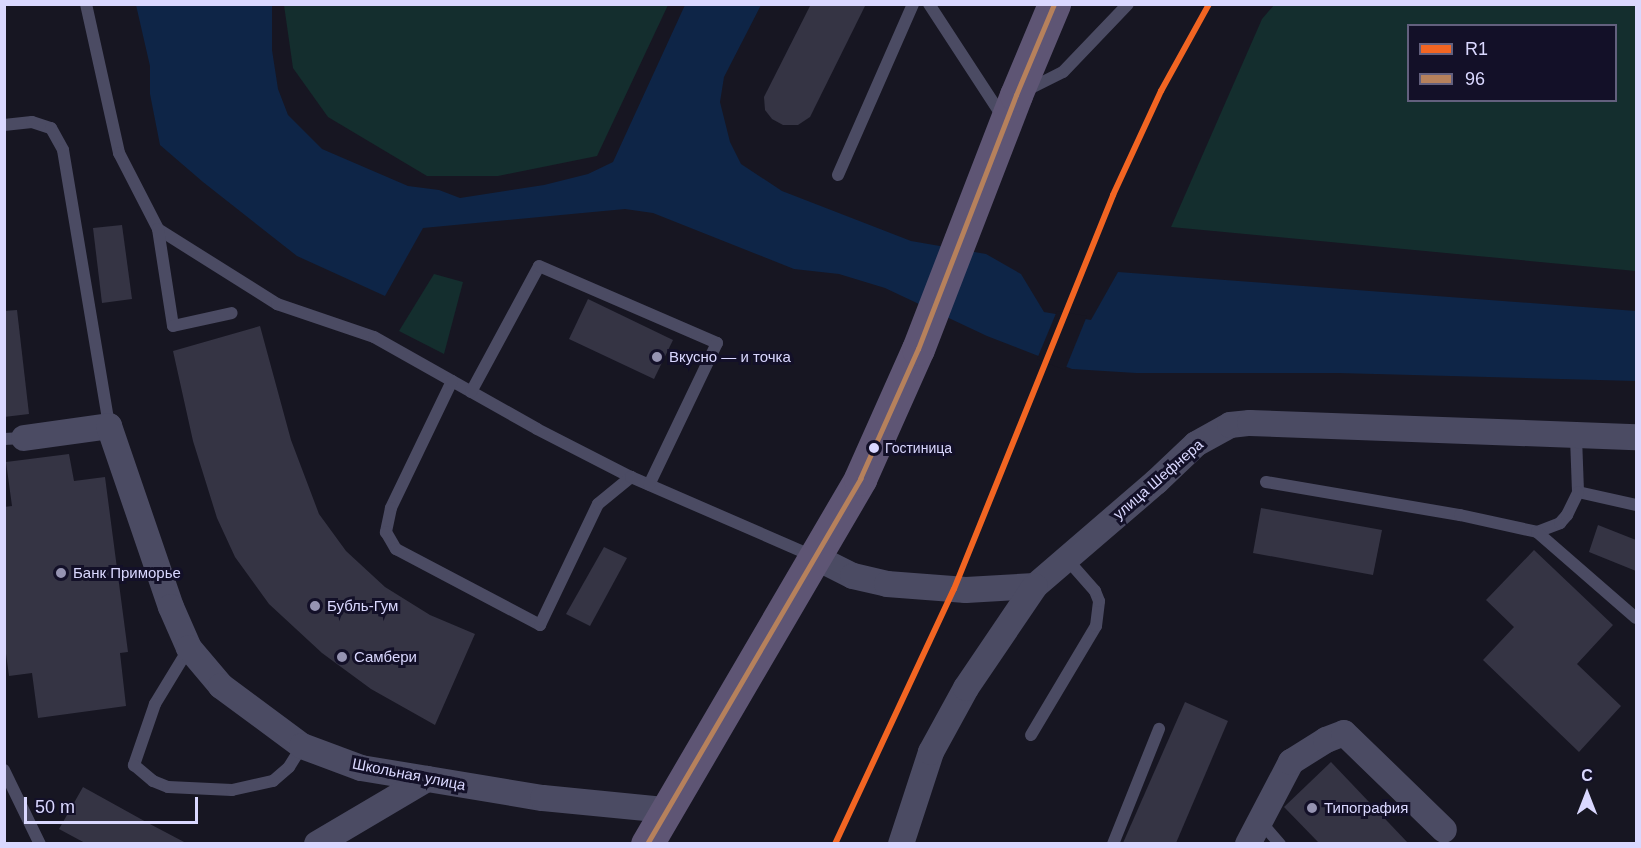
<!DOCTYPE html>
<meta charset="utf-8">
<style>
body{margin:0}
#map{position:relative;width:1641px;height:848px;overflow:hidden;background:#171622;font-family:Helvetica,sans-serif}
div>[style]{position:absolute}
.green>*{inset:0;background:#142e2e}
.water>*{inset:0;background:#0e2547}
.pier>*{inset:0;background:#171622}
.building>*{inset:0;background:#353444}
.service>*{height:12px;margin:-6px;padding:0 6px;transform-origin:6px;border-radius:6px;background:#4b4b63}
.minor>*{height:26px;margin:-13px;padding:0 13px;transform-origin:13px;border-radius:13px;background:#4b4b63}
.primary>*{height:33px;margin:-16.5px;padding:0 16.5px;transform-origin:16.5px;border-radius:16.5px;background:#5e5574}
.bus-1>*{height:4.5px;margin:-2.25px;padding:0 2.25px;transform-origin:2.25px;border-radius:2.25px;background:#b6815c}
.rail-1>*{height:6px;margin:-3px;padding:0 3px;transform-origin:3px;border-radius:3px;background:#f26522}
.dots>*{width:16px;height:16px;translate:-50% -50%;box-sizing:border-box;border:3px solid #131028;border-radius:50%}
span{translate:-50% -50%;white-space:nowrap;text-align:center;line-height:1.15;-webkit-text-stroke:6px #131028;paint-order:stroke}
.bus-label{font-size:14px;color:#dad8ff}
.left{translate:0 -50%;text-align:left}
.poi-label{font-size:15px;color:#dad8ff}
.street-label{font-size:15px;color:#dad8ff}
.frame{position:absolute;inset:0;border:6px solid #dad8ff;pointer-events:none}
.legend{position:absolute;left:1407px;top:24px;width:210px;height:78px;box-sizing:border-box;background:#131028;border:2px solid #63607e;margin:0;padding:8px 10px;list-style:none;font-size:18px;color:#dad8ff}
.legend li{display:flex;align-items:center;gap:12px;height:30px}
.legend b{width:30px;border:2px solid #63607e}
.north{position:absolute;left:1557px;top:764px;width:60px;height:60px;-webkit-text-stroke:4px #131028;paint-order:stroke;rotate:0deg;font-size:16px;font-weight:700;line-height:24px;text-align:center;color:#dad8ff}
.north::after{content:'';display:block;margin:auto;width:21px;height:27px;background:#dad8ff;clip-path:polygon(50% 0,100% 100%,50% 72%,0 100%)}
.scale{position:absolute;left:24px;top:797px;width:174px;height:27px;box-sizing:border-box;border:3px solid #dad8ff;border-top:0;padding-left:8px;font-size:18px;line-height:21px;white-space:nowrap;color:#dad8ff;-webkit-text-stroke:4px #131028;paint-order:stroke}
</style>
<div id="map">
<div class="green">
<i style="clip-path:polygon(284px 5px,284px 4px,668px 5px,597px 156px,498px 176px,427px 176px,328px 117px,293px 68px)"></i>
<i style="clip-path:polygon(evenodd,1274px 5px,1636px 5px,1636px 271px,1171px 227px,1262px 19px,1274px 5px,1408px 26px,1616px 26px,1616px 100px,1408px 100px,1408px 26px)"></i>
<i style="clip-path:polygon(434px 274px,463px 282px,444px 354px,399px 331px)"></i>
</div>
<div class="water">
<i style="clip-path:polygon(136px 5px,272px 5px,272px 50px,278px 89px,288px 115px,322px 149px,408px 186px,439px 190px,460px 198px,544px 185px,588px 174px,613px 162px,685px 5px,761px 5px,724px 77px,720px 102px,730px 142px,741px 164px,782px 191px,911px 241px,986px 254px,1021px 274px,1044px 312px,1091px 320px,1118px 272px,1636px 311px,1636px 381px,1338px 373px,1136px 373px,1072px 369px,987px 336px,885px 288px,839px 274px,794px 269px,653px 213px,625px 209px,423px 228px,385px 296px,297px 256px,203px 182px,160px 145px,150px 94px,150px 66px)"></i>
</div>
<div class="pier">
<i style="clip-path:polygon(1057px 311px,1087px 316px,1065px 370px,1037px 359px)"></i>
</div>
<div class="building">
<i style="clip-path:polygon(811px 4px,866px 4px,810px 117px,798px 125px,783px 125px,772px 119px,765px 110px,764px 97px)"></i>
<i style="clip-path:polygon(122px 225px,132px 299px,102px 303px,93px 228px)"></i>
<i style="clip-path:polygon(588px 299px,673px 340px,654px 379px,569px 339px)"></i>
<i style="clip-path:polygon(17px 310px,29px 414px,4px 417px,4px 311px)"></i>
<i style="clip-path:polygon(260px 326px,291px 440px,319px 514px,346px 551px,385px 587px,430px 615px,475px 634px,435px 725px,371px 689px,322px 653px,269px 604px,235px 557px,217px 518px,193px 441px,173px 351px)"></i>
<i style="clip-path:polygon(69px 454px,74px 481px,105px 477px,128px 652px,120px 653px,126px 706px,38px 718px,32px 673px,9px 676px,4px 639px,4px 507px,12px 506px,6px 462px)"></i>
<i style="clip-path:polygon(1261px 508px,1382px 530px,1373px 575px,1253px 553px)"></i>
<i style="clip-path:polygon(1598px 525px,1636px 540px,1636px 571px,1589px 552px)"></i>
<i style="clip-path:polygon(604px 547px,627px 558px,590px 626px,566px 614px)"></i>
<i style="clip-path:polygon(1534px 550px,1613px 625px,1577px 664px,1621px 706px,1579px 752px,1483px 660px,1514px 627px,1486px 600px)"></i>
<i style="clip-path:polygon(1185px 702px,1228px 721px,1176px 843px,1123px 843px)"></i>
<i style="clip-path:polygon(1331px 762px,1408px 843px,1319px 843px,1284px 807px)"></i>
<i style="clip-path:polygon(83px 787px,148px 823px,186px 843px,85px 843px,59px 829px)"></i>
</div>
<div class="service">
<i style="left:86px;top:4px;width:153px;rotate:77.5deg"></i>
<i style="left:119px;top:153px;width:85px;rotate:62.8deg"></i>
<i style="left:158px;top:229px;width:141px;rotate:32.2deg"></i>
<i style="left:277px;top:304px;width:102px;rotate:18.8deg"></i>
<i style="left:374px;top:337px;width:187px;rotate:29.4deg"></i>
<i style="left:537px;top:429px;width:106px;rotate:27.1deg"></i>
<i style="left:929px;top:4px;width:134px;rotate:56.9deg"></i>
<i style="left:1025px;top:91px;width:42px;rotate:-26.6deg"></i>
<i style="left:1063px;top:72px;width:94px;rotate:-46.3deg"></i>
<i style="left:4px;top:125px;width:28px;rotate:-6deg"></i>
<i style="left:32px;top:122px;width:20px;rotate:18deg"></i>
<i style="left:51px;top:128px;width:25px;rotate:61deg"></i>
<i style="left:63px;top:150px;width:280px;rotate:80.5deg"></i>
<i style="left:838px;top:175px;width:187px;rotate:-66.3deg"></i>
<i style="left:158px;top:229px;width:98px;rotate:81.2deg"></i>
<i style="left:173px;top:326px;width:60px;rotate:-12.4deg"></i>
<i style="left:452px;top:381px;width:141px;rotate:115.7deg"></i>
<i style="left:391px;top:508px;width:25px;rotate:102deg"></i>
<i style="left:386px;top:532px;width:20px;rotate:60deg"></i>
<i style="left:396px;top:549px;width:163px;rotate:27.8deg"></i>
<i style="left:540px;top:625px;width:134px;rotate:-64.4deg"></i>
<i style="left:598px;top:504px;width:43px;rotate:-39.3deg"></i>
<i style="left:631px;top:477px;width:198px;rotate:23.5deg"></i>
<i style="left:471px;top:392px;width:143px;rotate:-61.6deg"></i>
<i style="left:539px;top:266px;width:194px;rotate:23.4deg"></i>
<i style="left:717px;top:343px;width:157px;rotate:115.6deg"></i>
<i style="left:1576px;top:437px;width:55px;rotate:87.9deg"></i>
<i style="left:1578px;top:492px;width:59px;rotate:12.6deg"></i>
<i style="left:4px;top:439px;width:20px;rotate:-3deg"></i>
<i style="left:1266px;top:482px;width:197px;rotate:9.7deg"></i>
<i style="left:1460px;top:515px;width:79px;rotate:12.4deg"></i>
<i style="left:1537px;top:532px;width:25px;rotate:-21deg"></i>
<i style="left:1560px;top:523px;width:11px;rotate:-49deg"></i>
<i style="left:1567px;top:515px;width:25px;rotate:-64deg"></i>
<i style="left:1537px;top:532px;width:131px;rotate:41deg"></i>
<i style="left:189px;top:648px;width:66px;rotate:121.3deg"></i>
<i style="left:155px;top:704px;width:65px;rotate:109deg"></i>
<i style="left:134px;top:765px;width:25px;rotate:40deg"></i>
<i style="left:153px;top:781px;width:16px;rotate:22deg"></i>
<i style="left:168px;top:787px;width:64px;rotate:2.7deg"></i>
<i style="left:232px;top:790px;width:42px;rotate:-12.4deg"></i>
<i style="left:273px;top:781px;width:21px;rotate:-41deg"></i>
<i style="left:289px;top:767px;width:25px;rotate:-58deg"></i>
<i style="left:1031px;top:735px;width:127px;rotate:-59.2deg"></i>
<i style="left:1096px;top:626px;width:25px;rotate:-83deg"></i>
<i style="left:1099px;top:601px;width:11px;rotate:-112deg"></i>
<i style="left:1095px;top:591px;width:45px;rotate:-131.4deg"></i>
<i style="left:4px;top:770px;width:82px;rotate:64.1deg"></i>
<i style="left:1259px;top:820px;width:32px;rotate:49deg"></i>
<i style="left:1113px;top:844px;width:124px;rotate:-68.2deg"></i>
</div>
<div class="minor">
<i style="left:24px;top:438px;width:86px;rotate:-8deg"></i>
<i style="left:109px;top:426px;width:191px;rotate:71.1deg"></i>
<i style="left:171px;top:607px;width:45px;rotate:66.3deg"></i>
<i style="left:189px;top:648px;width:50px;rotate:49.9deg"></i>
<i style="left:221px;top:686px;width:101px;rotate:36.5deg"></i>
<i style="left:302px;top:746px;width:63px;rotate:20.4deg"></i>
<i style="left:361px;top:768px;width:184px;rotate:9.4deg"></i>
<i style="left:543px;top:798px;width:124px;rotate:5.6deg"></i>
<i style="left:815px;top:557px;width:42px;rotate:26.6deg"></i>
<i style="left:853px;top:576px;width:35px;rotate:13deg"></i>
<i style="left:887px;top:584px;width:79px;rotate:4.3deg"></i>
<i style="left:966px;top:590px;width:69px;rotate:-3.3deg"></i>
<i style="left:1035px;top:586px;width:160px;rotate:-40.7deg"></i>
<i style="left:1156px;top:482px;width:55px;rotate:-43.5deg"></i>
<i style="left:1196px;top:444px;width:39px;rotate:-29deg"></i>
<i style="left:1230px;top:425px;width:20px;rotate:-6deg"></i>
<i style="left:1250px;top:423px;width:386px;rotate:2.1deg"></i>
<i style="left:317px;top:844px;width:128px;rotate:-30.6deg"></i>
<i style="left:901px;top:844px;width:97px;rotate:-71.9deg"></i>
<i style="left:931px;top:752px;width:73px;rotate:-61.3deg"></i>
<i style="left:966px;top:688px;width:123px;rotate:-55.9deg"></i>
<i style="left:1248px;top:844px;width:93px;rotate:-62.3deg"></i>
<i style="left:1291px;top:762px;width:41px;rotate:-32.2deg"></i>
<i style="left:1326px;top:740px;width:19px;rotate:-21deg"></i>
<i style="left:1344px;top:733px;width:139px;rotate:44.1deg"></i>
</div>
<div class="primary">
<i style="left:647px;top:844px;width:423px;rotate:-59.7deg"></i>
<i style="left:860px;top:479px;width:142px;rotate:-66deg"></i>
<i style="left:918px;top:349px;width:272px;rotate:-68.9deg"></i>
<i style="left:1016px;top:95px;width:99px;rotate:-67.3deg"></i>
</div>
<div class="bus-1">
<i style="left:647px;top:844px;width:423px;rotate:-59.7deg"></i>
<i style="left:860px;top:479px;width:142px;rotate:-66deg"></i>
<i style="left:918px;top:349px;width:272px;rotate:-68.9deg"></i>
<i style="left:1016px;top:95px;width:99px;rotate:-67.3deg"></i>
</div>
<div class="rail-1">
<i style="left:835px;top:844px;width:281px;rotate:-65deg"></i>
<i style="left:954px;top:589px;width:425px;rotate:-68deg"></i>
<i style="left:1113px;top:195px;width:115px;rotate:-65.2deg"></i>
<i style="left:1161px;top:91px;width:99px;rotate:-61.1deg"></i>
</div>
<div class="dots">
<i style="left:657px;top:357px;background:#9694b2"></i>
<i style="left:874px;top:448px;background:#dad8ff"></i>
<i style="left:61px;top:573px;background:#9694b2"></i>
<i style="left:315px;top:606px;background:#9694b2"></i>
<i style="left:342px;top:657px;background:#9694b2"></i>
<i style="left:1312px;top:808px;background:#9694b2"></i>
</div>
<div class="bus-label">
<span class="left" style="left:885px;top:448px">Гостиница</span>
</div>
<div class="poi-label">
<span class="left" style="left:669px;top:357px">Вкусно — и точка</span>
<span class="left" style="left:73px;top:573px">Банк Приморье</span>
<span class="left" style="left:327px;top:606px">Бубль-Гум</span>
<span class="left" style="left:354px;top:657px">Самбери</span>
<span class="left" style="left:1324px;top:808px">Типография</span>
</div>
<div class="street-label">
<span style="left:1158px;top:479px;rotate:-41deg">улица Шефнера</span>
<span style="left:409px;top:774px;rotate:11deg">Школьная улица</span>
</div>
<div class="frame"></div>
<ul class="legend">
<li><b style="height:8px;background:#f26522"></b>R1</li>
<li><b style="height:8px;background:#b6815c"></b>96</li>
</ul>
<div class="north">С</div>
<div class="scale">50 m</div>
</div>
